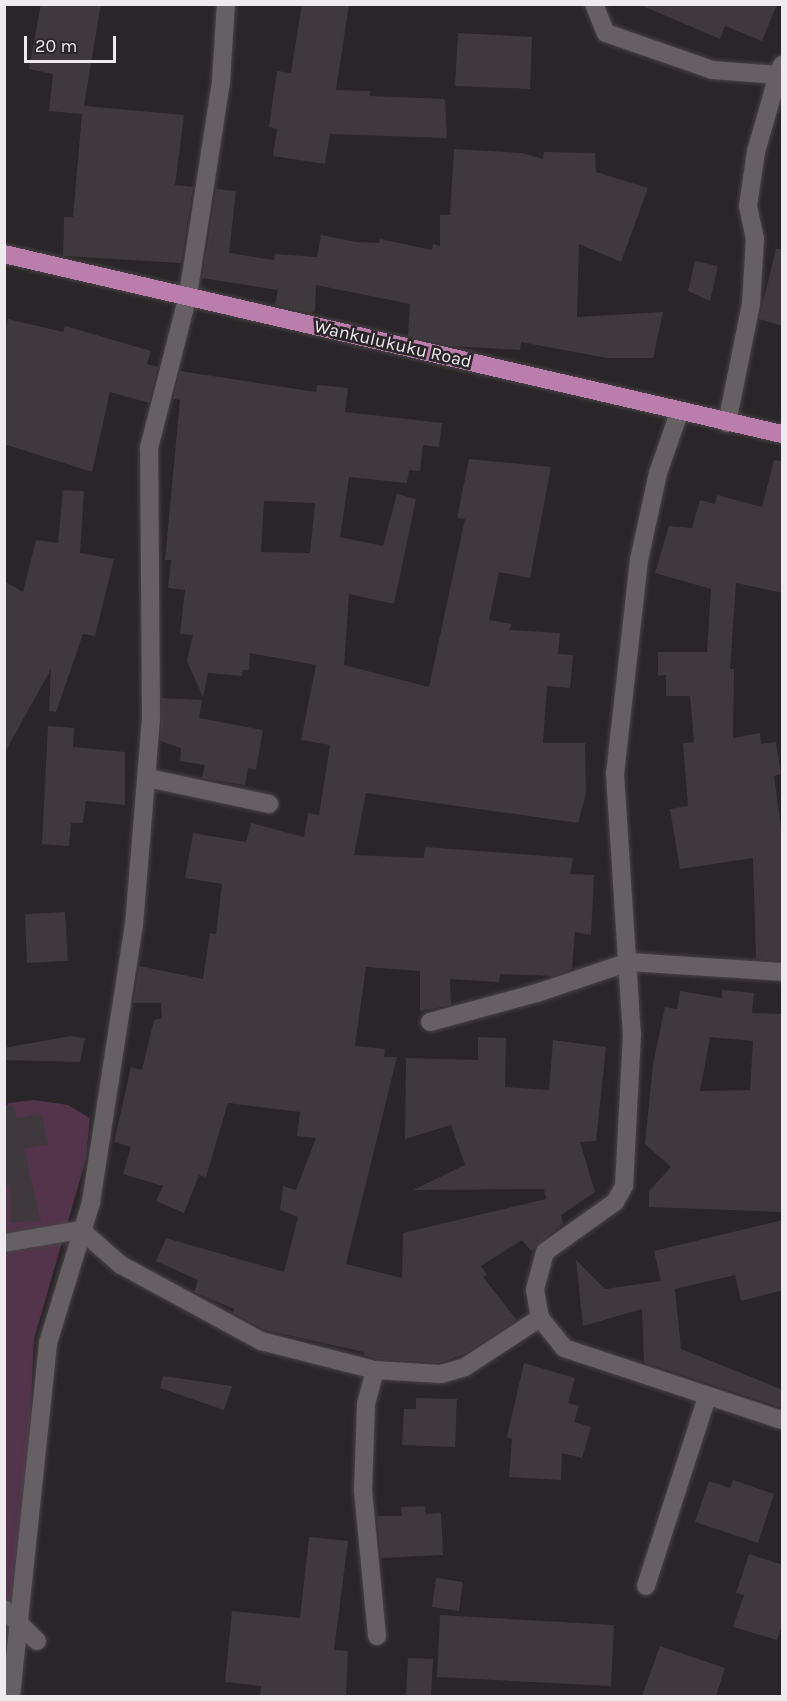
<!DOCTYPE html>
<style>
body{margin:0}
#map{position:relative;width:787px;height:1701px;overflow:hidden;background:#2a2528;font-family:Karla,sans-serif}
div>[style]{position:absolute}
.green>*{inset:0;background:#53344b}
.building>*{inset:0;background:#3f393e}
.roads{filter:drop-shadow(0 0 2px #484346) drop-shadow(0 0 2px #484346)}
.minor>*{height:18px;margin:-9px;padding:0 9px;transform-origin:9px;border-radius:9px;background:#665f64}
.major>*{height:18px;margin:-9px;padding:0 9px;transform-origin:9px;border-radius:9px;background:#bb7dab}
span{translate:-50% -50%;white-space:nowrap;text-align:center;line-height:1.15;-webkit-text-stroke:5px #2a2528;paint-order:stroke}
.street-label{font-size:18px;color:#eeeaed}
.frame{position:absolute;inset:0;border:6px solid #eeeaed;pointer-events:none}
.scale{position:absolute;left:24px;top:36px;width:92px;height:27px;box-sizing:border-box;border:3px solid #eeeaed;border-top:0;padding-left:8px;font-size:18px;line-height:21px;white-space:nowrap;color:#eeeaed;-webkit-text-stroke:4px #2a2528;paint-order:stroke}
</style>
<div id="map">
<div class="green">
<i style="clip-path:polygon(34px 1100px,68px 1105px,90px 1118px,86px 1159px,34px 1339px,30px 1423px,5px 1696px,5px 1107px,9px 1103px)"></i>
</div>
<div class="building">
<i style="clip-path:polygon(41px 4px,101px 4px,84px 106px,184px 115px,175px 185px,193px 187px,181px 263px,63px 256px,64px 217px,73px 217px,82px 114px,49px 111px,53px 74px,29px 69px)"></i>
<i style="clip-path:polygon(302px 4px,349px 4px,336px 90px,370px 91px,370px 96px,445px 99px,447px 138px,330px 134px,325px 164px,273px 156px,277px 129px,269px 127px,277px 71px,291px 73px)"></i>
<i style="clip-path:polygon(638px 4px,777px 4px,762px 41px,725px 26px,720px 39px)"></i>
<i style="clip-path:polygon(458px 33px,532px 37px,530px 89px,455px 86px)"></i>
<i style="clip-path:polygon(454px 149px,522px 153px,543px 159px,544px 152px,595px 153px,596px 172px,648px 188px,621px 262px,579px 244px,577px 317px,663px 312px,653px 358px,607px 358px,521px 342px,520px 350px,451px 346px,408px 336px,410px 304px,316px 285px,315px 311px,310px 313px,275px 305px,278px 290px,202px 278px,216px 189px,236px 191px,229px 253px,274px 260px,275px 254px,317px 257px,321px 235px,356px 242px,379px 243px,380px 239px,432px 250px,433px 244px,440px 246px,440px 215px,450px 215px)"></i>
<i style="clip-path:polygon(776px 249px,783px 249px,783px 326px,759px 319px)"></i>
<i style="clip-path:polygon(695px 261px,718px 266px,710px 301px,688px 291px)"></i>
<i style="clip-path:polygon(8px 319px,63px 332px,65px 326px,151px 351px,147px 364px,158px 367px,149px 403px,110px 392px,92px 472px,4px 444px,4px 335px)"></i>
<i style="clip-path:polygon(evenodd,180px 371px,316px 392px,317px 385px,348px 388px,345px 412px,442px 423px,439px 447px,423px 445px,420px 471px,409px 470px,407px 483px,349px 477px,340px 537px,383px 546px,397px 494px,416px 499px,394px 604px,349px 594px,344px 665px,429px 687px,465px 519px,457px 518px,469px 459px,551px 467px,530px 578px,499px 572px,489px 620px,512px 624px,509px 630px,560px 633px,558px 654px,573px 655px,570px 688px,547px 686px,543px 743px,585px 743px,586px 793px,578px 823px,366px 793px,354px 855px,424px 858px,425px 847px,573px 858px,570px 874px,594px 875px,591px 935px,575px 932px,572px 969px,553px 976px,500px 974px,499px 982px,450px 979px,451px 1005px,420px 1011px,420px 971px,366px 967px,355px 1046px,385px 1049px,384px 1057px,397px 1057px,346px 1264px,402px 1278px,403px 1233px,546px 1199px,544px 1189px,413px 1190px,465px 1165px,451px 1125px,405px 1139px,406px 1058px,478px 1060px,478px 1037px,506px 1038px,505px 1087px,549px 1090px,553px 1040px,606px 1047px,596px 1141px,580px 1142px,595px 1192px,561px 1215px,563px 1223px,531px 1251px,522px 1240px,481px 1266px,487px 1275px,483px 1277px,517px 1320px,466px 1353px,440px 1363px,377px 1359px,364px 1355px,364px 1352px,265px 1330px,233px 1313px,234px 1309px,194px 1292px,198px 1280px,156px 1261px,166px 1238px,284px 1272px,298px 1217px,280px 1210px,283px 1186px,296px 1190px,316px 1138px,297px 1136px,300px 1112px,228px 1103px,206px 1177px,199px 1175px,184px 1213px,156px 1201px,163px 1186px,123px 1174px,131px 1147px,114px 1142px,131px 1067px,142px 1070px,154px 1020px,162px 1018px,161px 1003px,133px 1003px,139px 966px,203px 979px,210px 933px,216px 934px,222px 884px,185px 878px,193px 833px,246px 842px,251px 823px,304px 837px,308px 813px,319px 815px,330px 745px,301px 740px,316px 665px,250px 653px,249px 670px,243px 670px,242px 676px,208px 673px,203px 697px,187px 661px,193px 635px,180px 634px,185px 590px,168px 588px,171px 560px,165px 560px,180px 400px,173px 399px,180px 371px,264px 501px,315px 503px,310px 553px,261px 552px,264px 501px)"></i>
<i style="clip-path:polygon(774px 460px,783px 461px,783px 593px,736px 583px,730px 669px,734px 669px,733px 738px,760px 733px,761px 744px,776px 742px,781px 774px,774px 776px,783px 843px,783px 961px,756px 959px,753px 858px,680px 869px,670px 809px,688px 806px,683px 743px,694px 742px,690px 696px,666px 696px,666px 675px,658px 676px,658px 652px,707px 652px,711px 589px,655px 573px,669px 526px,692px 528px,700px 500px,715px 504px,717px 495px,762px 507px)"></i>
<i style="clip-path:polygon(63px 490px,84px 491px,80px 553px,114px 559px,95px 636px,83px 634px,56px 712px,49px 711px,51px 669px,4px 754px,4px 581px,23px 592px,36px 540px,58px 543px)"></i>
<i style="clip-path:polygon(162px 698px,202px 700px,199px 718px,263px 730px,256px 770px,248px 768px,245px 785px,202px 778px,205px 765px,180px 761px,181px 748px,160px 741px)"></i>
<i style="clip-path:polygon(48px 726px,74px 728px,73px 747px,125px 752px,125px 805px,86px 801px,83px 823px,71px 823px,69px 846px,42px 844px)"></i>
<i style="clip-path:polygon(65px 912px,68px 961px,27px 963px,25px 914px)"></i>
<i style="clip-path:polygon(evenodd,722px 990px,754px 993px,752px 1013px,783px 1014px,783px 1212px,649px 1207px,649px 1191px,671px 1167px,645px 1144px,653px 1064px,665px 1007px,677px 1009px,680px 991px,722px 998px,722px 990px,710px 1037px,753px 1041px,750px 1090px,700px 1091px,710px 1037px)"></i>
<i style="clip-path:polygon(71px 1036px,85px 1038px,80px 1062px,4px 1060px,4px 1048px)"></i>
<i style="clip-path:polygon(14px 1106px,32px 1183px,41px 1221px,11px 1223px,10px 1185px,4px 1186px,4px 1107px)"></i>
<i style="clip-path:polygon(41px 1113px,48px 1144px,24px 1149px,17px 1118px)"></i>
<i style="clip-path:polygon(783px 1220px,783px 1290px,741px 1301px,735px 1275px,675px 1289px,681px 1349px,783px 1390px,783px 1408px,644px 1362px,642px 1309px,583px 1326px,576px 1260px,605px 1289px,661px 1281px,654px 1251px)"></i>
<i style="clip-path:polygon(524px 1363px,575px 1378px,568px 1403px,579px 1406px,574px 1422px,591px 1427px,582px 1458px,562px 1453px,561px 1480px,509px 1477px,512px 1439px,507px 1437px)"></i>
<i style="clip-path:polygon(163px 1376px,232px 1386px,224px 1410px,160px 1388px)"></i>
<i style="clip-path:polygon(416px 1398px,457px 1399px,455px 1447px,402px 1445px,404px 1409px,416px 1409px)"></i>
<i style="clip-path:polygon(733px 1480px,774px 1494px,758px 1543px,695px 1522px,709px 1481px,730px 1488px)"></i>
<i style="clip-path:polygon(425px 1506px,426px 1514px,441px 1513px,443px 1555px,381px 1558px,377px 1516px,402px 1516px,401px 1507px)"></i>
<i style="clip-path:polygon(309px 1537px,348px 1541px,334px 1650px,348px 1651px,346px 1696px,260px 1696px,261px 1686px,225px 1682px,232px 1611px,300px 1618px)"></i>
<i style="clip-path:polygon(749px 1554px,783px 1565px,783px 1623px,777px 1640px,733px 1627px,744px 1595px,736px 1593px)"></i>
<i style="clip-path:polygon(436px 1578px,463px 1582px,459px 1611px,432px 1607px)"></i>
<i style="clip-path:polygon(440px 1615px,614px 1625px,611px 1686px,437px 1677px)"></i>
<i style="clip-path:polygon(660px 1646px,725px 1668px,716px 1696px,642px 1696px)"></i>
<i style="clip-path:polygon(408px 1658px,433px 1659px,431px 1696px,406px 1696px)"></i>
</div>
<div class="roads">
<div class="minor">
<i style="left:594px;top:4px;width:31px;rotate:68deg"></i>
<i style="left:606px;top:33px;width:112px;rotate:19.2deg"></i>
<i style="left:712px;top:70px;width:66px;rotate:4.3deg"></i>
<i style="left:778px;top:75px;width:11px;rotate:-68deg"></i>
<i style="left:679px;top:413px;width:64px;rotate:109.3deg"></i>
<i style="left:658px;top:473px;width:89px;rotate:102.3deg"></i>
<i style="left:639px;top:560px;width:215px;rotate:96.4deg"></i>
<i style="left:615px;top:774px;width:261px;rotate:86.3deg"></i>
<i style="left:632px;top:1034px;width:152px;rotate:93deg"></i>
<i style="left:624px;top:1186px;width:18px;rotate:119deg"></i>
<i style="left:615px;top:1202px;width:86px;rotate:144.5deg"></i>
<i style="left:545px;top:1252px;width:39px;rotate:105deg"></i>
<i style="left:535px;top:1290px;width:28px;rotate:80deg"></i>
<i style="left:540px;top:1318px;width:38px;rotate:51deg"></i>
<i style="left:564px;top:1348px;width:230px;rotate:18.3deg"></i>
<i style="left:727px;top:423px;width:121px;rotate:-78.6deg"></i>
<i style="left:751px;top:304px;width:65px;rotate:-86.5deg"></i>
<i style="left:755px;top:239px;width:34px;rotate:-102deg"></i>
<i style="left:748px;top:206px;width:55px;rotate:-81.6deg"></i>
<i style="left:756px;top:152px;width:80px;rotate:-74.1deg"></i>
<i style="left:148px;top:778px;width:124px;rotate:12.1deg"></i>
<i style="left:430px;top:1022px;width:111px;rotate:-15.2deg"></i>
<i style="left:537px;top:993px;width:97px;rotate:-18.6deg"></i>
<i style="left:629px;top:962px;width:153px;rotate:3.7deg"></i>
<i style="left:4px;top:1243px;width:78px;rotate:-9.6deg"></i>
<i style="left:81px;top:1230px;width:53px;rotate:41.2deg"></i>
<i style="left:121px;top:1265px;width:159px;rotate:28.5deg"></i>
<i style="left:261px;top:1341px;width:118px;rotate:14.3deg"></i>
<i style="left:646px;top:1586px;width:199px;rotate:-72.1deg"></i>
<i style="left:4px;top:1609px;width:46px;rotate:44.1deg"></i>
<i style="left:377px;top:1636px;width:146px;rotate:-95.5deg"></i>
<i style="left:363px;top:1491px;width:87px;rotate:-88deg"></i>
<i style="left:366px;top:1404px;width:35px;rotate:-75deg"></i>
<i style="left:375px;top:1370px;width:66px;rotate:3.5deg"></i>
<i style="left:441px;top:1374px;width:25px;rotate:-16deg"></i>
<i style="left:465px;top:1367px;width:90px;rotate:-33.2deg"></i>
<i style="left:11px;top:1696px;width:355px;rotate:-84deg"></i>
<i style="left:48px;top:1343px;width:147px;rotate:-73deg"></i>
<i style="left:91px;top:1202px;width:280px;rotate:-81.2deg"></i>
<i style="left:134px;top:925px;width:207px;rotate:-85.3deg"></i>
<i style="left:151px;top:719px;width:271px;rotate:-90.4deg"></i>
<i style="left:149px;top:448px;width:158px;rotate:-75.7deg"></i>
<i style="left:188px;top:295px;width:217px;rotate:-81.2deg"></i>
<i style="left:221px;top:81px;width:77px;rotate:-86.3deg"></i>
</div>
<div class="major">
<i style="left:4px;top:254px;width:799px;rotate:13.03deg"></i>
</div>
</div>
<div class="street-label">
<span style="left:393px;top:344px;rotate:13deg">Wankulukuku Road</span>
</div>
<div class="frame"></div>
<div class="scale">20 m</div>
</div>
